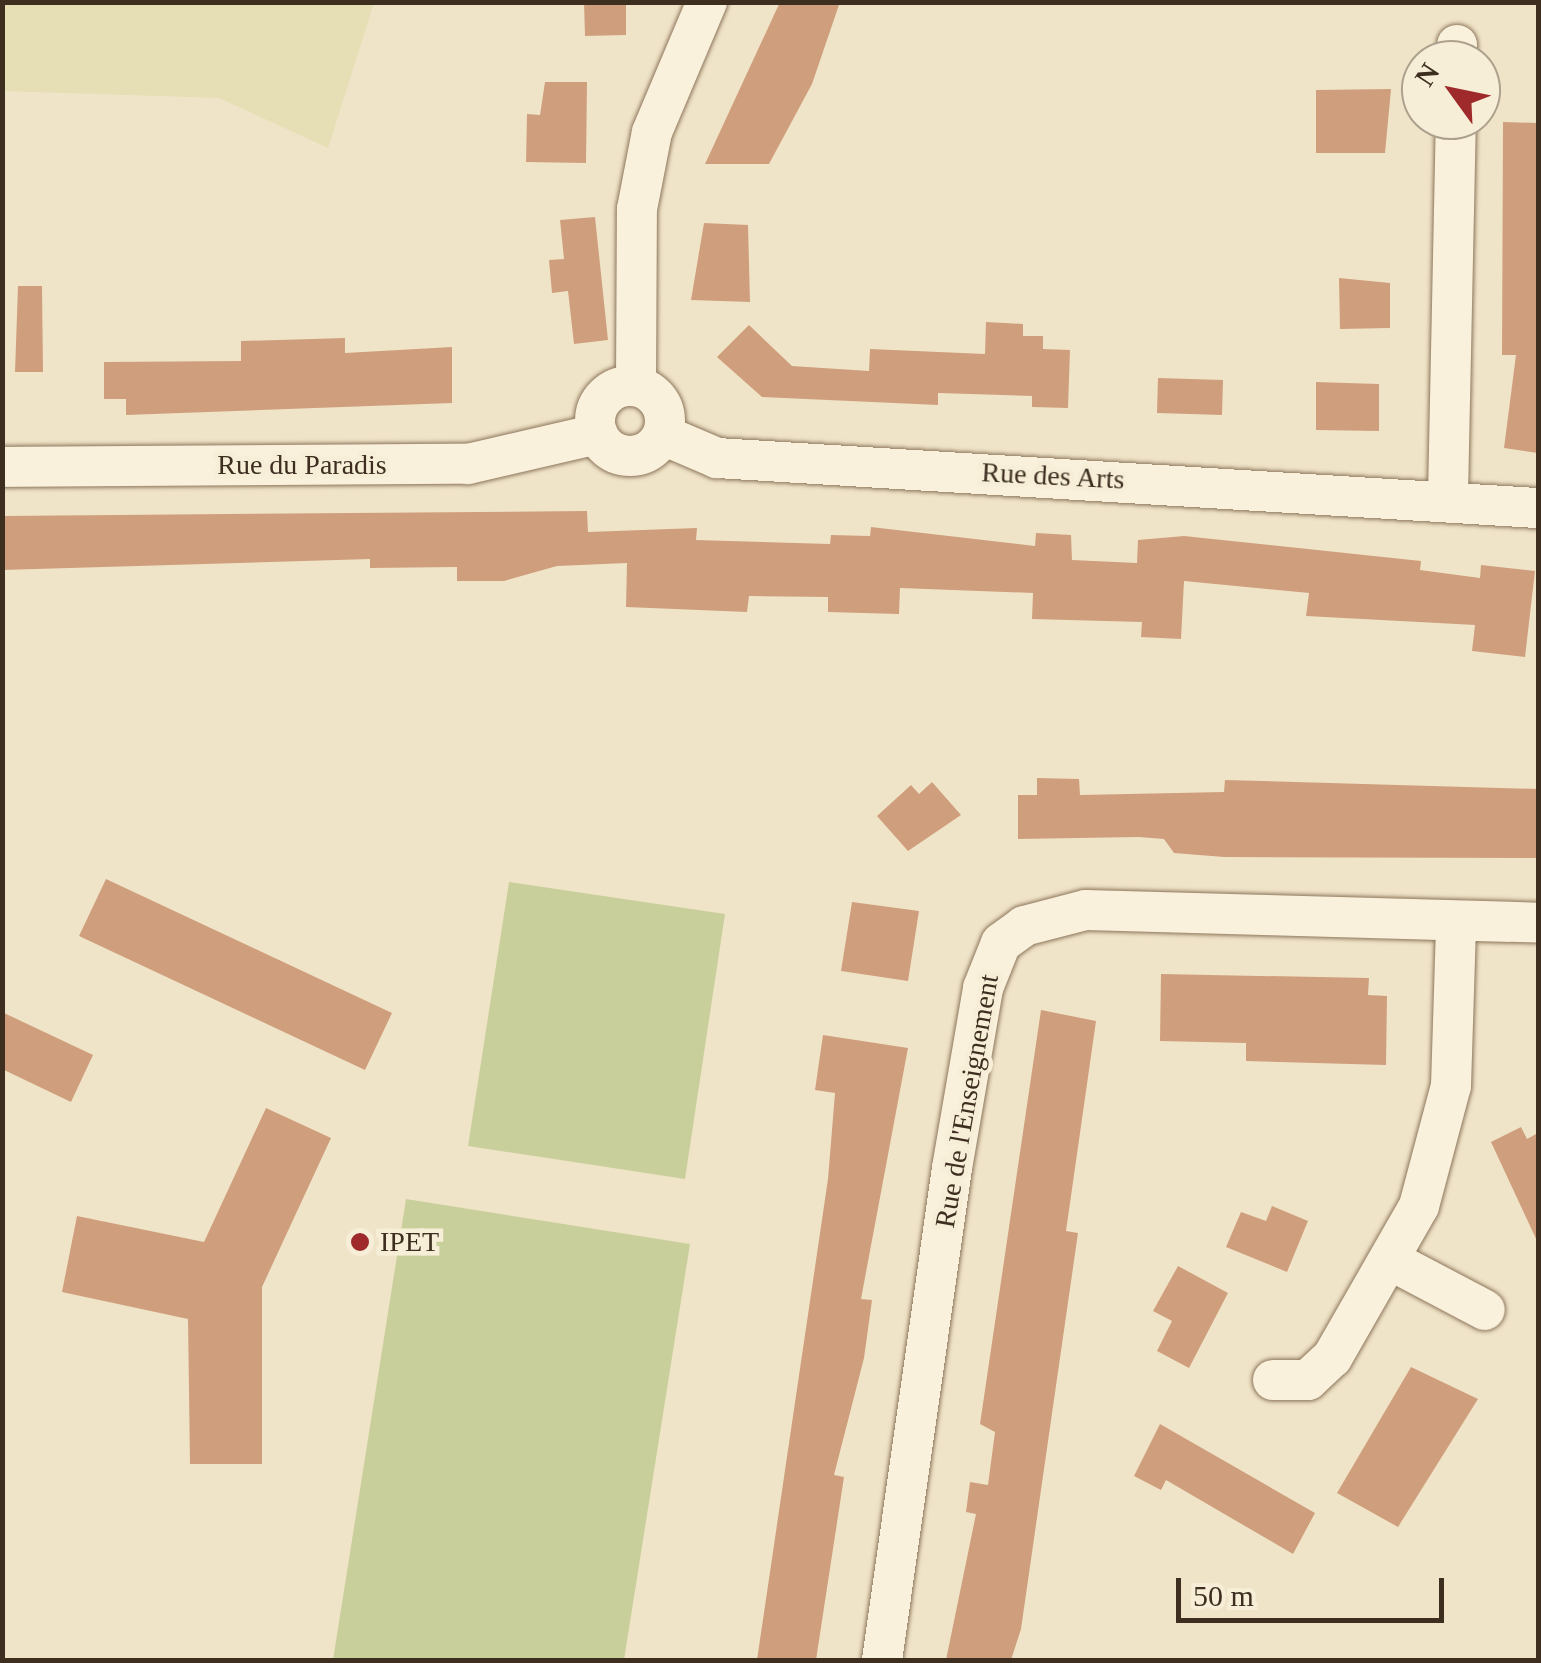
<!DOCTYPE html>
<style>
body{margin:0}
#map{position:relative;width:1541px;height:1663px;overflow:hidden;background:#f0e4c8;font-family:Georgia,serif}
div>[style]{position:absolute}
.farmland>*{inset:0;background:#e6deb5}
.green>*{inset:0;background:#c9cf9b}
.building>*{inset:0;background:#cf9f7d}
.roads{filter:drop-shadow(0 0 2px #8d765c) drop-shadow(0 0 2px #8d765c)}
.minor>*{height:40px;margin:-20px;padding:0 20px;transform-origin:20px;border-radius:20px;background:#faf1dc}
.minor>.ring{margin:-20px;padding:0;box-sizing:content-box;background:none;border:40px solid #faf1dc;border-radius:50%}
.dots>*{width:28px;height:28px;translate:-50% -50%;box-sizing:border-box;border:5px solid #f7eed8;border-radius:50%}
span{translate:-50% -50%;white-space:nowrap;text-align:center;line-height:1.15;-webkit-text-stroke:9px #f7eed8;paint-order:stroke}
.street-label{font-size:28px;color:#3d2e20}
.poi-label{font-size:28px;color:#3d2e20}
.left{translate:0 -50%;text-align:left}
.frame{position:absolute;inset:0;border:5px solid #3d2e20;pointer-events:none}
.north{position:absolute;left:1401px;top:40px;width:100px;height:100px;box-sizing:border-box;background:#f7eed8;border:2px solid #ada18e;border-radius:50%;rotate:303deg;font-size:28px;font-weight:700;line-height:40px;text-align:center;color:#3d2e20}
.north::after{content:'';display:block;margin:auto;width:35px;height:45px;background:#9e2a2b;clip-path:polygon(50% 0,100% 100%,50% 72%,0 100%)}
.scale{position:absolute;left:1176px;top:1578px;width:268px;height:45px;box-sizing:border-box;border:5px solid #3d2e20;border-top:0;padding-left:12px;font-size:30px;line-height:35px;white-space:nowrap;color:#3d2e20;-webkit-text-stroke:8px #f7eed8;paint-order:stroke}
</style>
<div id="map">
<div class="farmland">
<i style="clip-path:polygon(3px 2px,374px 2px,374px 3px,328px 148px,219px 98px,3px 91px)"></i>
</div>
<div class="green">
<i style="clip-path:polygon(509px 882px,725px 914px,685px 1179px,468px 1146px)"></i>
<i style="clip-path:polygon(406px 1199px,690px 1244px,624px 1660px,333px 1660px)"></i>
</div>
<div class="building">
<i style="clip-path:polygon(584px 2px,626px 2px,626px 35px,585px 36px)"></i>
<i style="clip-path:polygon(780px 2px,840px 2px,812px 84px,769px 164px,705px 164px)"></i>
<i style="clip-path:polygon(545px 82px,587px 82px,586px 163px,526px 162px,527px 114px,540px 115px)"></i>
<i style="clip-path:polygon(1391px 89px,1385px 153px,1316px 153px,1316px 90px)"></i>
<i style="clip-path:polygon(1503px 122px,1538px 123px,1538px 453px,1504px 448px,1516px 355px,1502px 355px)"></i>
<i style="clip-path:polygon(595px 217px,608px 340px,574px 344px,568px 291px,552px 293px,549px 260px,564px 259px,560px 220px)"></i>
<i style="clip-path:polygon(704px 223px,748px 225px,750px 302px,691px 300px)"></i>
<i style="clip-path:polygon(1339px 278px,1390px 283px,1390px 328px,1340px 329px)"></i>
<i style="clip-path:polygon(18px 286px,42px 286px,43px 372px,15px 372px)"></i>
<i style="clip-path:polygon(986px 322px,1023px 324px,1023px 336px,1043px 336px,1043px 349px,1070px 350px,1068px 408px,1032px 407px,1032px 396px,938px 393px,938px 405px,762px 397px,717px 357px,749px 325px,792px 366px,869px 371px,870px 349px,985px 354px)"></i>
<i style="clip-path:polygon(345px 338px,345px 353px,452px 347px,452px 403px,126px 415px,126px 399px,104px 399px,104px 362px,241px 361px,241px 341px)"></i>
<i style="clip-path:polygon(1158px 378px,1223px 380px,1222px 415px,1157px 413px)"></i>
<i style="clip-path:polygon(1316px 382px,1379px 384px,1379px 431px,1316px 430px)"></i>
<i style="clip-path:polygon(587px 511px,588px 532px,697px 528px,696px 540px,830px 544px,831px 535px,870px 536px,871px 527px,1035px 546px,1036px 533px,1071px 535px,1072px 560px,1137px 563px,1138px 540px,1184px 536px,1421px 561px,1420px 570px,1480px 578px,1481px 565px,1535px 571px,1525px 657px,1472px 651px,1475px 625px,1306px 616px,1309px 593px,1184px 581px,1181px 639px,1141px 637px,1142px 622px,1032px 619px,1033px 593px,900px 588px,899px 614px,828px 612px,828px 597px,749px 596px,747px 612px,626px 607px,627px 563px,557px 566px,504px 581px,457px 581px,457px 567px,370px 568px,370px 559px,2px 570px,2px 516px)"></i>
<i style="clip-path:polygon(1037px 778px,1079px 779px,1080px 795px,1224px 792px,1225px 780px,1538px 789px,1538px 858px,1224px 857px,1174px 853px,1164px 839px,1139px 837px,1018px 839px,1018px 795px,1037px 795px)"></i>
<i style="clip-path:polygon(932px 782px,961px 815px,908px 851px,877px 816px,911px 785px,919px 794px)"></i>
<i style="clip-path:polygon(106px 879px,392px 1013px,365px 1070px,79px 936px)"></i>
<i style="clip-path:polygon(852px 902px,919px 911px,908px 981px,841px 971px)"></i>
<i style="clip-path:polygon(1161px 974px,1369px 978px,1368px 995px,1387px 996px,1386px 1065px,1246px 1061px,1246px 1043px,1160px 1041px)"></i>
<i style="clip-path:polygon(1041px 1010px,1096px 1021px,1066px 1231px,1078px 1233px,1021px 1629px,1011px 1660px,946px 1660px,976px 1514px,966px 1512px,970px 1482px,988px 1485px,995px 1432px,980px 1424px)"></i>
<i style="clip-path:polygon(2px 1012px,93px 1055px,71px 1102px,2px 1069px)"></i>
<i style="clip-path:polygon(823px 1035px,908px 1048px,861px 1299px,872px 1300px,864px 1358px,834px 1475px,844px 1477px,816px 1660px,757px 1660px,828px 1179px,835px 1093px,815px 1090px)"></i>
<i style="clip-path:polygon(266px 1108px,331px 1138px,262px 1287px,262px 1464px,190px 1464px,188px 1319px,62px 1292px,77px 1216px,204px 1242px)"></i>
<i style="clip-path:polygon(1521px 1127px,1527px 1139px,1538px 1133px,1538px 1243px,1491px 1142px)"></i>
<i style="clip-path:polygon(1272px 1206px,1308px 1221px,1287px 1272px,1226px 1247px,1241px 1212px,1266px 1221px)"></i>
<i style="clip-path:polygon(1178px 1266px,1228px 1293px,1189px 1368px,1157px 1351px,1172px 1321px,1153px 1311px)"></i>
<i style="clip-path:polygon(1411px 1367px,1478px 1399px,1398px 1527px,1337px 1493px)"></i>
<i style="clip-path:polygon(1160px 1424px,1315px 1513px,1293px 1554px,1166px 1480px,1161px 1490px,1134px 1476px)"></i>
</div>
<div class="roads">
<div class="minor">
<i style="left:1457px;top:60px;width:15px;rotate:-90deg"></i>
<i style="left:636px;top:386px;width:177px;rotate:-89.7deg"></i>
<i style="left:637px;top:209px;width:78px;rotate:-79deg"></i>
<i style="left:652px;top:132px;width:141px;rotate:-67.1deg"></i>
<i class="ring" style="left:595px;top:386px;width:30px;height:30px"></i>
<i style="left:663px;top:435px;width:59px;rotate:23.1deg"></i>
<i style="left:717px;top:458px;width:823px;rotate:3.49deg"></i>
<i style="left:2px;top:467px;width:466px;rotate:-0.4deg"></i>
<i style="left:468px;top:464px;width:133px;rotate:-13deg"></i>
<i style="left:1448px;top:496px;width:376px;rotate:-88.8deg"></i>
<i style="left:1390px;top:1260px;width:107px;rotate:27.8deg"></i>
<i style="left:1273px;top:1380px;width:35px"></i>
<i style="left:1308px;top:1380px;width:33px;rotate:-43deg"></i>
<i style="left:1332px;top:1358px;width:175px;rotate:-60.2deg"></i>
<i style="left:1419px;top:1206px;width:124px;rotate:-75.1deg"></i>
<i style="left:1451px;top:1086px;width:160px;rotate:-88.2deg"></i>
<i style="left:882px;top:1660px;width:497px;rotate:-81.9deg"></i>
<i style="left:952px;top:1168px;width:183px;rotate:-80.2deg"></i>
<i style="left:983px;top:988px;width:48px;rotate:-68.2deg"></i>
<i style="left:1001px;top:943px;width:29px;rotate:-36deg"></i>
<i style="left:1024px;top:926px;width:64px;rotate:-14.5deg"></i>
<i style="left:1086px;top:910px;width:452px;rotate:1.6deg"></i>
</div>
</div>
<div class="dots">
<i style="left:360px;top:1242px;background:#9e2a2b"></i>
</div>
<div class="street-label">
<span style="left:302px;top:465px">Rue du Paradis</span>
<span style="left:1053px;top:476px;rotate:3deg">Rue des Arts</span>
<span style="left:967px;top:1101px;rotate:-80deg">Rue de l'Enseignement</span>
</div>
<div class="poi-label">
<span class="left" style="left:380px;top:1242px">IPET</span>
</div>
<div class="frame"></div>
<div class="north">N</div>
<div class="scale">50 m</div>
</div>
